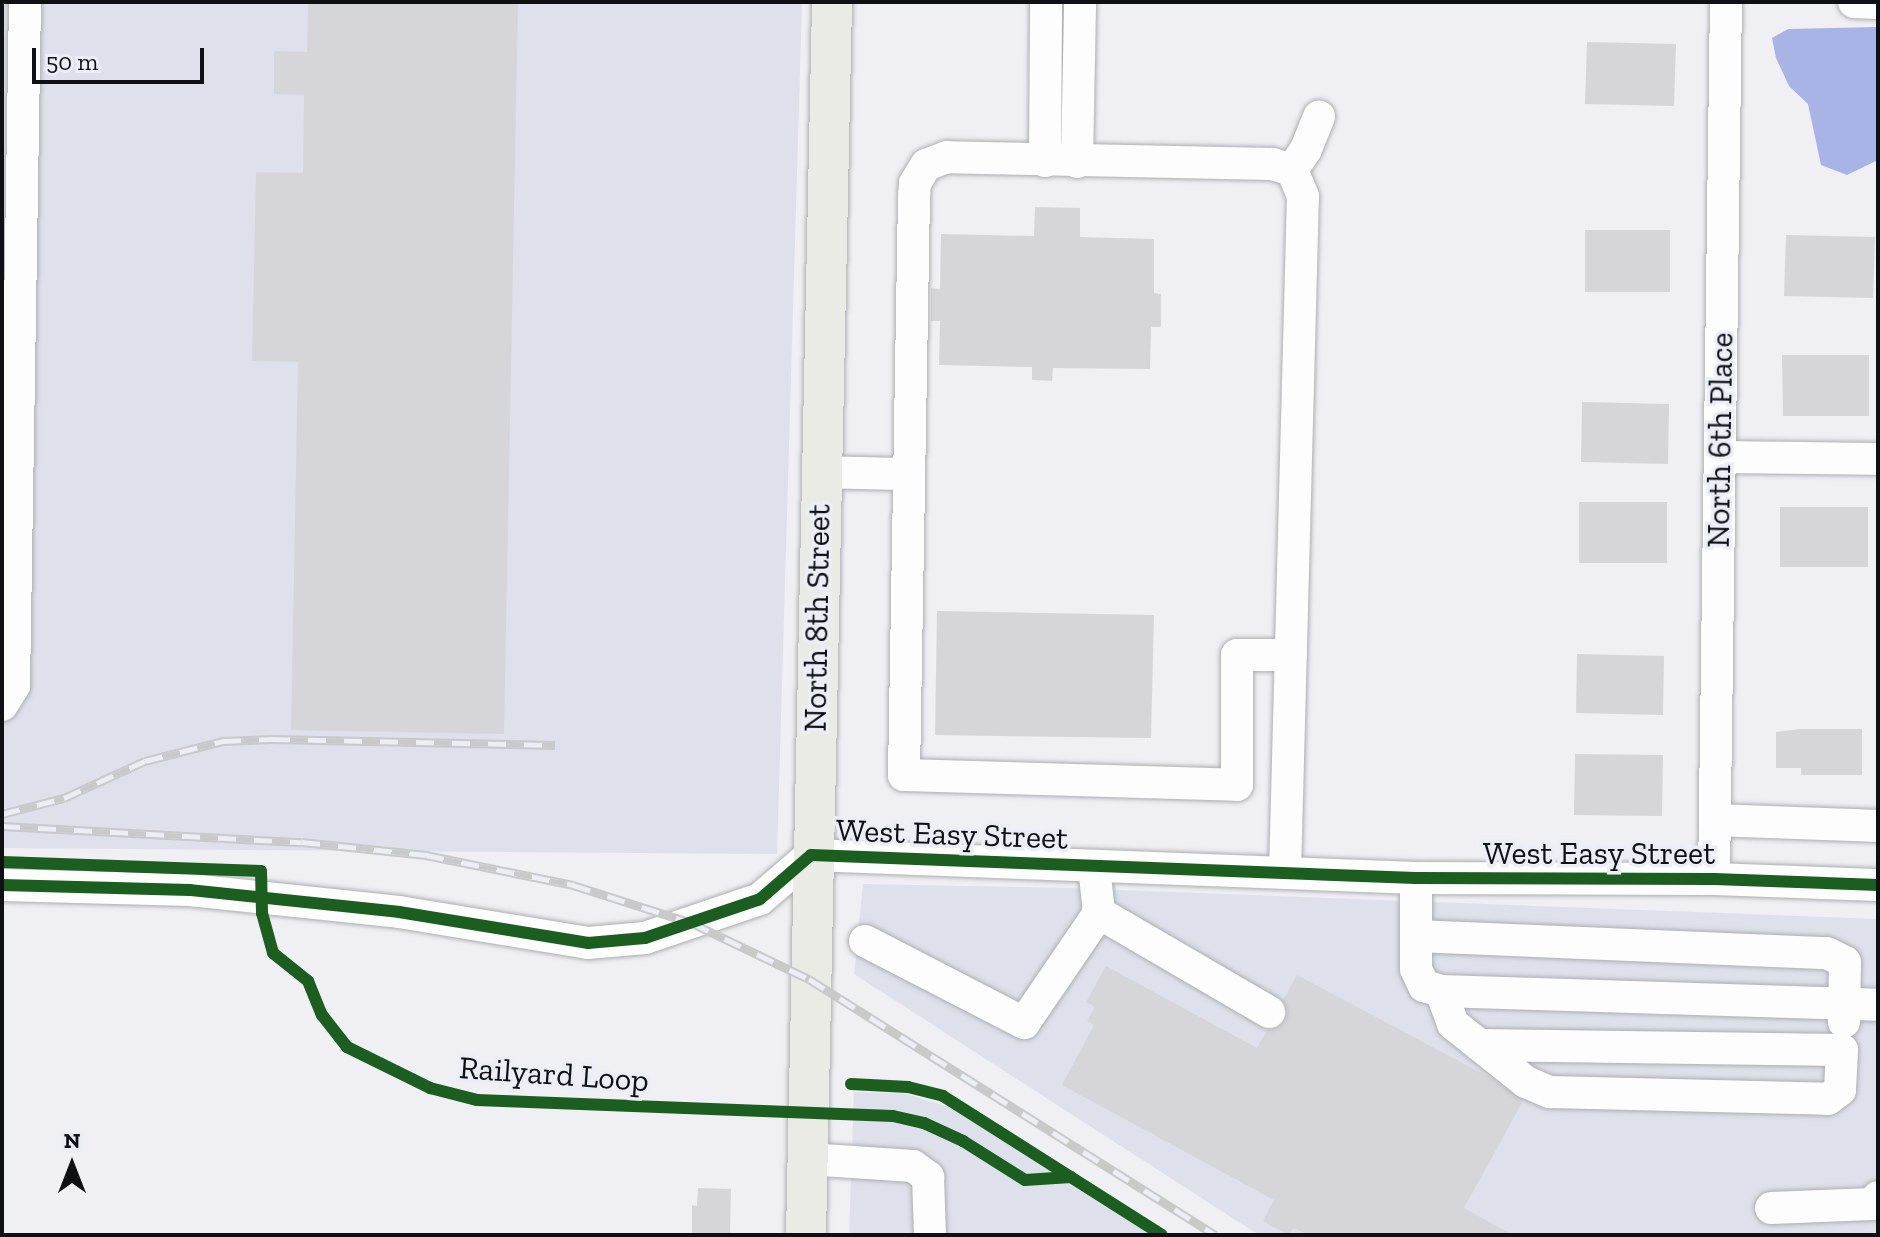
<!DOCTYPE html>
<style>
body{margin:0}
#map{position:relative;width:1880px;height:1237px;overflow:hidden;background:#efeff4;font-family:"Zilla Slab",serif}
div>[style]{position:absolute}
.built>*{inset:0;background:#dee1eb}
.water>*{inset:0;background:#a9b3e5}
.building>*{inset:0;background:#d6d6da}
.roads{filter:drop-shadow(0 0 2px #adaeb1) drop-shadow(0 0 2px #adaeb1)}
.minor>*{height:32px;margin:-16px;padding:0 16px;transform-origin:16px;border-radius:16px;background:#fdfdfd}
.major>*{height:40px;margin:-20px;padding:0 20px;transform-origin:20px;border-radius:20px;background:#e9ebe4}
.rail>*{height:9px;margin-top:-4.5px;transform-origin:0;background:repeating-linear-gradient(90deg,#eceef7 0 18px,#c9c9ca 0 36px);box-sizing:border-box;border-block:2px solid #c9c9ca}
.cycleway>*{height:12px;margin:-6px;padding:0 6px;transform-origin:6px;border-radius:6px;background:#1b5e20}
span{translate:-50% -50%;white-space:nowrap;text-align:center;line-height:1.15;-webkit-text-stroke:7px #eceef7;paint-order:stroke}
.street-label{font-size:32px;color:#0f1013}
.frame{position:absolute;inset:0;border:4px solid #0f1013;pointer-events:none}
.north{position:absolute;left:32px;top:1125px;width:80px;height:80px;-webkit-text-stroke:6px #eceef7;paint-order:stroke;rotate:0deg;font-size:22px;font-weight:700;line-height:32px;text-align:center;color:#0f1013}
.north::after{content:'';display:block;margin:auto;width:28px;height:36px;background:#0f1013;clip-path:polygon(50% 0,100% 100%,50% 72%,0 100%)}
.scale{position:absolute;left:32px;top:48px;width:172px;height:36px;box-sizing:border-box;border:4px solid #0f1013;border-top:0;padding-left:10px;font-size:24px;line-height:28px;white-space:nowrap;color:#0f1013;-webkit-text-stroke:6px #eceef7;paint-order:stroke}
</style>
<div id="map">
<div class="built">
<i style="clip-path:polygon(2px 2px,802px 2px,777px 854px,2px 848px)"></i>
<i style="clip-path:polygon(863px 884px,1069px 888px,1878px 919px,1878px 1235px,1259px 1235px,854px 974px)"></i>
<i style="clip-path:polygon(854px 1092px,903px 1093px,949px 1107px,1151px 1235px,849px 1235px)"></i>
</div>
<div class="water">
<i style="clip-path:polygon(1878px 27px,1878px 160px,1847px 175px,1821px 165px,1808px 104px,1789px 86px,1776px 58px,1772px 38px,1788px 29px)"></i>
</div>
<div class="building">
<i style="clip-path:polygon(308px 2px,518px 2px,504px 734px,291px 730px,298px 362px,252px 361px,256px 172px,303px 173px,304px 95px,274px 94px,274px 51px,307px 52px)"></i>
<i style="clip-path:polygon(1587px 42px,1676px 44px,1674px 106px,1585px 104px)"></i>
<i style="clip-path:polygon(1035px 207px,1080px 208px,1080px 237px,1154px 239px,1154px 293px,1161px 294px,1161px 327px,1151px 327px,1150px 369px,1053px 368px,1052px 381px,1032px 380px,1032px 367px,939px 365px,940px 321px,931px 321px,931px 288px,940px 289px,941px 234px,1034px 236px)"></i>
<i style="clip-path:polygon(1585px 230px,1670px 230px,1670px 292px,1585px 292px)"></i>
<i style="clip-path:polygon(1786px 235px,1875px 237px,1873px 298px,1784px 296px)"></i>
<i style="clip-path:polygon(1782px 355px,1869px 355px,1869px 416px,1783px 416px)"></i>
<i style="clip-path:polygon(1582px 402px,1669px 404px,1668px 464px,1581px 462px)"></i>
<i style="clip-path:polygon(1579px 502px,1667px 502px,1667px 563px,1579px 563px)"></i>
<i style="clip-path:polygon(1780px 507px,1868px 507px,1868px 567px,1780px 567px)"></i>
<i style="clip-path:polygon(937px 611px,1154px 615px,1151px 738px,935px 735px)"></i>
<i style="clip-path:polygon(1577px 654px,1664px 656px,1663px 715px,1576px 713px)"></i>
<i style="clip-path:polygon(1800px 729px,1862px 729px,1862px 775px,1801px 775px,1801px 768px,1776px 768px,1776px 732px)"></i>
<i style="clip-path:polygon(1575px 754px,1663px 755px,1662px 816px,1574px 815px)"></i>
<i style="clip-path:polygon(1106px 966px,1257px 1048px,1267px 1031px,1278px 1029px,1286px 1021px,1288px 1011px,1283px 1000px,1297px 975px,1489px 1077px,1523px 1101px,1464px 1208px,1513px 1235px,1308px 1235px,1294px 1228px,1288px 1235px,1263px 1221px,1274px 1200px,1062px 1085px,1094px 1025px,1087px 1021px,1095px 1007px,1086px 1002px)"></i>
<i style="clip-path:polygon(698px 1188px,731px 1189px,730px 1235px,692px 1235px,692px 1205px,697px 1206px)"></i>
</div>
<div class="roads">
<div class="minor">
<i style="left:1854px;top:2px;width:24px;rotate:2deg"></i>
<i style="left:1045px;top:161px;width:159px;rotate:-89.6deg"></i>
<i style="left:1077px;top:162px;width:160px;rotate:-88.9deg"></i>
<i style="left:1292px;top:170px;width:25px;rotate:-56deg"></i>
<i style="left:1306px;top:149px;width:35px;rotate:-68deg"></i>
<i style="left:1720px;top:457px;width:158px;rotate:0.7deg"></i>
<i style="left:820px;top:472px;width:89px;rotate:1.3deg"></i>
<i style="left:2px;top:705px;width:22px;rotate:-58deg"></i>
<i style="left:14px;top:686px;width:684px;rotate:-89.08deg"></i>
<i style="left:1715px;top:820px;width:163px;rotate:2.1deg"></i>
<i style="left:1285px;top:873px;width:677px;rotate:-88.48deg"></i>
<i style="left:1303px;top:196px;width:28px;rotate:-113deg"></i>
<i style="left:1292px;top:170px;width:21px;rotate:-163deg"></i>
<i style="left:1272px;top:164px;width:325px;rotate:-178.8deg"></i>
<i style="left:947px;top:157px;width:22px;rotate:159deg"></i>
<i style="left:926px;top:165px;width:21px;rotate:121deg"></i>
<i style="left:915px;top:183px;width:13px;rotate:94deg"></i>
<i style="left:914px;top:196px;width:579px;rotate:90.99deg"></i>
<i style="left:904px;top:775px;width:333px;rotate:1.7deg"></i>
<i style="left:1237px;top:785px;width:130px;rotate:-90deg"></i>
<i style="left:1237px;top:655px;width:54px"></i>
<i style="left:1416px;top:878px;width:91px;rotate:90deg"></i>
<i style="left:1416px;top:969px;width:19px;rotate:65deg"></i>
<i style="left:1424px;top:986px;width:18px;rotate:16deg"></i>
<i style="left:1441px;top:991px;width:437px;rotate:1.8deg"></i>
<i style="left:1714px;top:879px;width:877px;rotate:-89.22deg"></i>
<i style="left:2px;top:885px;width:188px;rotate:1.5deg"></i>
<i style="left:190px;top:890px;width:210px;rotate:6deg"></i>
<i style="left:399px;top:912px;width:192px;rotate:9.3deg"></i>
<i style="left:588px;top:943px;width:57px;rotate:-5deg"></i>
<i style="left:645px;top:938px;width:121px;rotate:-18.7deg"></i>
<i style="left:760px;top:899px;width:67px;rotate:-40.8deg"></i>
<i style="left:811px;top:855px;width:605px;rotate:2.18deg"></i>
<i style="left:1416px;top:878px;width:298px;rotate:0.2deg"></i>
<i style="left:1714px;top:879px;width:164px;rotate:2.1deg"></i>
<i style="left:1099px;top:913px;width:197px;rotate:30.2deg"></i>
<i style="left:1416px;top:936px;width:411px;rotate:2.4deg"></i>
<i style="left:1827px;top:953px;width:20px;rotate:27deg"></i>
<i style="left:1845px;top:962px;width:60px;rotate:91deg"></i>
<i style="left:865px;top:941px;width:179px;rotate:27.3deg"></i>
<i style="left:1024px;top:1023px;width:133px;rotate:-55.7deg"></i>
<i style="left:1099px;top:913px;width:47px;rotate:-96.1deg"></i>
<i style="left:1441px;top:991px;width:35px;rotate:70deg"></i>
<i style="left:1453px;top:1024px;width:93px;rotate:38.5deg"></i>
<i style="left:1526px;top:1082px;width:26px;rotate:23deg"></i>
<i style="left:1550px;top:1092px;width:278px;rotate:1.4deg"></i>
<i style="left:1828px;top:1099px;width:15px;rotate:-37deg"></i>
<i style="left:1840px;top:1090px;width:40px;rotate:-87.1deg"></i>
<i style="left:1842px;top:1050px;width:363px;rotate:-179.2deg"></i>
<i style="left:807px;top:1159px;width:106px;rotate:3.8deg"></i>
<i style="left:913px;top:1166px;width:19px;rotate:36deg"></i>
<i style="left:928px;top:1177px;width:58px;rotate:88deg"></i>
<i style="left:1771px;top:1208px;width:101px;rotate:-2.3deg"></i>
<i style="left:1872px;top:1204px;width:9px;rotate:-49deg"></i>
</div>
<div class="major">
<i style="left:806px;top:1235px;width:1233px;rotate:-88.79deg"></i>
</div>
</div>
<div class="rail">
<i style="left:2px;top:814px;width:64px;rotate:-14.5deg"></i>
<i style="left:64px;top:798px;width:89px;rotate:-24.6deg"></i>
<i style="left:145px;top:761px;width:81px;rotate:-14.4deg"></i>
<i style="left:223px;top:741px;width:49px;rotate:-2.3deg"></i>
<i style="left:272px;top:739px;width:283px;rotate:1.2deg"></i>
<i style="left:2px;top:826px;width:300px;rotate:3.1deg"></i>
<i style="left:302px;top:842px;width:125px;rotate:6deg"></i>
<i style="left:426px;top:855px;width:150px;rotate:11.5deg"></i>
<i style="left:573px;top:885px;width:125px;rotate:17.7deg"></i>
<i style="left:692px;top:923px;width:130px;rotate:25.6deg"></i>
<i style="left:809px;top:979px;width:480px;rotate:32.2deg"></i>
</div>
<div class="cycleway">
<i style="left:2px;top:862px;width:259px;rotate:2deg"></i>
<i style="left:261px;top:871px;width:42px;rotate:88.6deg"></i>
<i style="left:262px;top:913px;width:41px;rotate:74.6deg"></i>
<i style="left:273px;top:953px;width:45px;rotate:38.7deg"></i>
<i style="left:308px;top:981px;width:37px;rotate:68deg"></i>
<i style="left:322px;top:1015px;width:41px;rotate:52deg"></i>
<i style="left:347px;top:1047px;width:93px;rotate:26.3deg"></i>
<i style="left:430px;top:1088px;width:49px;rotate:14.3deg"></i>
<i style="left:477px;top:1100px;width:416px;rotate:2.2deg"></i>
<i style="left:893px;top:1116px;width:32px;rotate:13deg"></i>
<i style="left:924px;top:1123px;width:43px;rotate:24.8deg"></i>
<i style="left:963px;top:1141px;width:73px;rotate:32.2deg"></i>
<i style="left:1025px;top:1180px;width:46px;rotate:-3.7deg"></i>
<i style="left:2px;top:885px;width:188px;rotate:1.5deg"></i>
<i style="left:190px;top:890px;width:210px;rotate:6deg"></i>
<i style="left:399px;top:912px;width:192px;rotate:9.3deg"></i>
<i style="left:588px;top:943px;width:57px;rotate:-5deg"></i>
<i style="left:645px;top:938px;width:121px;rotate:-18.7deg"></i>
<i style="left:760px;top:899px;width:67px;rotate:-40.8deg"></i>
<i style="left:811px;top:855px;width:605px;rotate:2.18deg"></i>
<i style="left:1416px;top:878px;width:298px;rotate:0.2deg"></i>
<i style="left:1714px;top:879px;width:164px;rotate:2.1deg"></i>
<i style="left:851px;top:1084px;width:57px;rotate:3deg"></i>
<i style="left:908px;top:1087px;width:36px;rotate:14deg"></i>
<i style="left:943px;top:1096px;width:259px;rotate:32.4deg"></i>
</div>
<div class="street-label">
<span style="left:1720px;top:440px;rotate:-89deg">North 6th Place</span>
<span style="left:817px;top:618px;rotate:-89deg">North 8th Street</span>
<span style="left:952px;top:834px;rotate:2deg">West Easy Street</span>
<span style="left:1599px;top:853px">West Easy Street</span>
<span style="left:554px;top:1074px;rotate:4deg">Railyard Loop</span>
</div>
<div class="frame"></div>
<div class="north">N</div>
<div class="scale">50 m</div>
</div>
